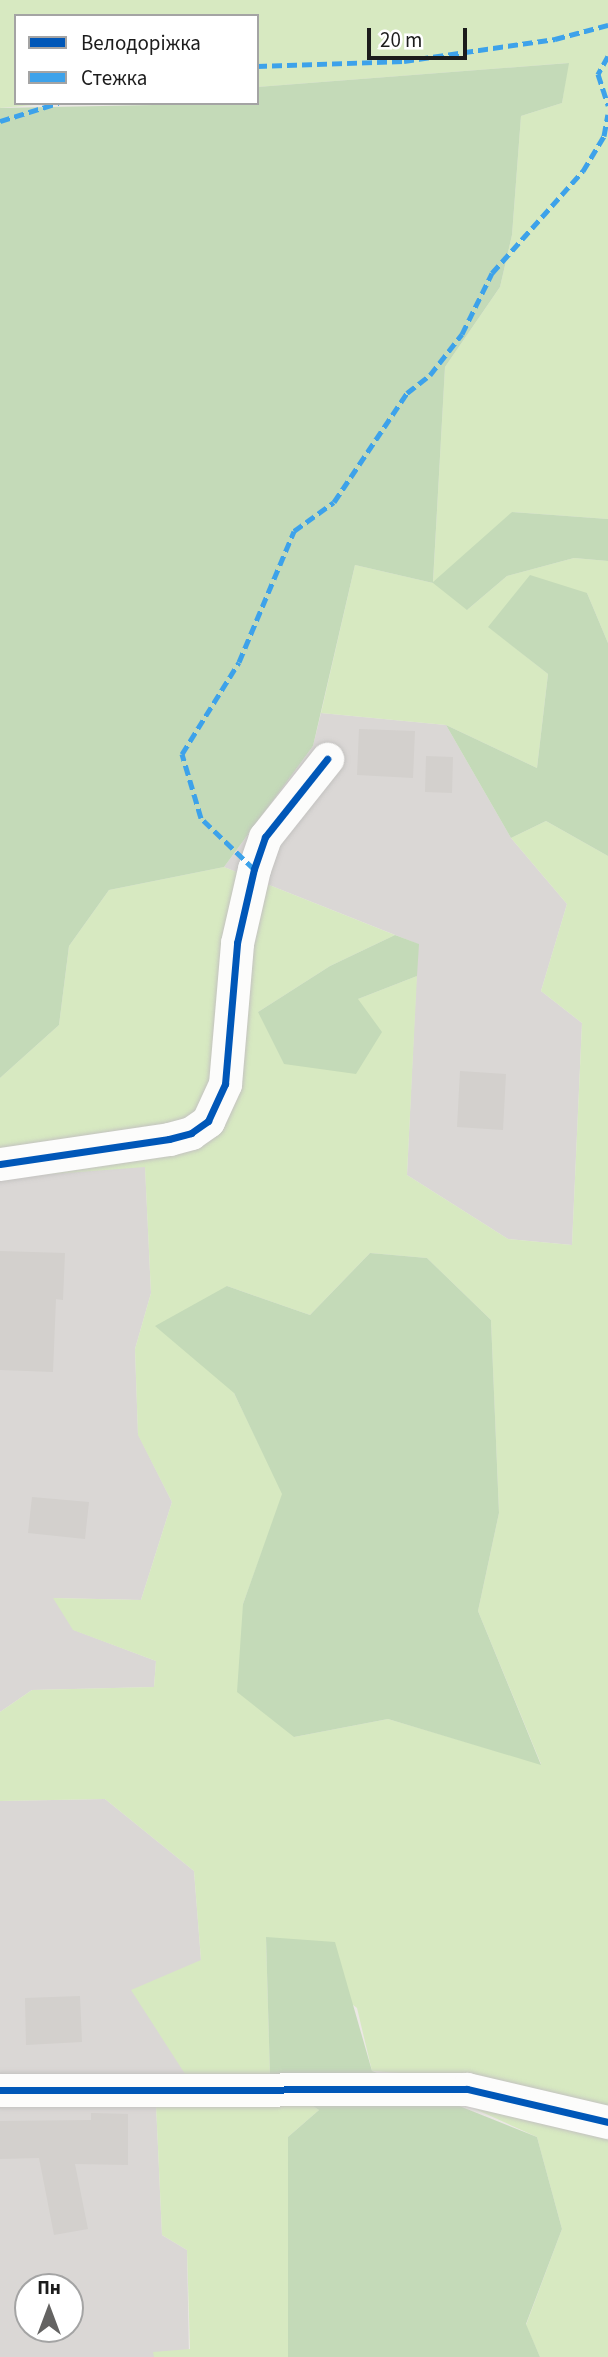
<!DOCTYPE html>
<meta charset="utf-8">
<style>
body{margin:0}
#map{position:relative;width:608px;height:2357px;overflow:hidden;background:#ebe8e4;font-family:"Source Sans 3",sans-serif}
div>[style]{position:absolute}
.residential>*{inset:0;background:#dad7d5}
.grass>*{inset:0;background:#d7e9c1}
.forest>*{inset:0;background:#c4dab8}
.building>*{inset:0;background:#d3d0cd}
.roads{filter:drop-shadow(0 0 2px #c3c2c0) drop-shadow(0 0 2px #c3c2c0)}
.minor>*{height:33px;margin:-16.5px;padding:0 16.5px;transform-origin:16.5px;border-radius:16.5px;background:#fcfcfb}
.quiet>*{height:5px;margin-top:-2.5px;transform-origin:0;background:repeating-linear-gradient(90deg,#3da2ea 0 10px,transparent 0 15px)}
.cycleway>*{height:7px;margin:-3.5px;padding:0 3.5px;transform-origin:3.5px;border-radius:3.5px;background:#0057b8}
span{translate:-50% -50%;white-space:nowrap;text-align:center;line-height:1.15;-webkit-text-stroke:7px #fff;paint-order:stroke}
.legend{position:absolute;left:14px;top:14px;width:245px;height:91px;box-sizing:border-box;background:#fff;border:2px solid #a4a4a4;margin:0;padding:9px 12px;list-style:none;font-size:21px;color:#1c1c1c}
.legend li{display:flex;align-items:center;gap:14px;height:35px}
.legend b{width:35px;border:2px solid #a4a4a4}
.north{position:absolute;left:14px;top:2273px;width:70px;height:70px;box-sizing:border-box;background:#fff;border:2px solid #a4a4a4;border-radius:50%;rotate:0deg;font-size:19px;font-weight:700;line-height:28px;text-align:center;color:#1c1c1c}
.north::after{content:'';display:block;margin:auto;width:24px;height:32px;background:#646362;clip-path:polygon(50% 0,100% 100%,50% 72%,0 100%)}
.scale{position:absolute;left:367px;top:28px;width:100px;height:32px;box-sizing:border-box;border:4px solid #1c1c1c;border-top:0;padding-left:9px;font-size:21px;line-height:24px;white-space:nowrap;color:#1c1c1c;-webkit-text-stroke:5px #fff;paint-order:stroke}
</style>
<div id="map">
<div class="residential">
<i style="clip-path:polygon(321px 713px,446px 725px,511px 838px,567px 904px,541px 991px,582px 1023px,572px 1245px,508px 1239px,407px 1175px,418px 944px,224px 867px,313px 746px)"></i>
<i style="clip-path:polygon(145px 1166px,151px 1293px,135px 1349px,138px 1434px,172px 1502px,141px 1600px,54px 1598px,74px 1630px,156px 1661px,154px 1687px,32px 1690px,0 1712px,0 1178px)"></i>
<i style="clip-path:polygon(105px 1799px,194px 1871px,201px 1960px,187px 2077px,0 2077px,0 1801px)"></i>
<i style="clip-path:polygon(evenodd,0 2103px,156px 2104px,162px 2235px,187px 2250px,189px 2357px,0 2357px,0 2103px,28px 2287px,70px 2287px,70px 2329px,28px 2329px,28px 2287px)"></i>
</div>
<div class="grass">
<i style="clip-path:polygon(0 0,608px 0,608px 519px,512px 512px,467px 610px,507px 576px,574px 558px,608px 561px,608px 643px,587px 593px,489px 627px,548px 674px,537px 768px,446px 725px,321px 713px,355px 565px,433px 583px,445px 367px,500px 287px,512px 235px,521px 116px,562px 103px,568px 63px,257px 87px,257px 16px,16px 16px,16px 103px,56px 103px,0 108px)"></i>
<i style="clip-path:polygon(evenodd,546px 821px,608px 856px,608px 2112px,471px 2078px,372px 2071px,357px 2008px,266px 1937px,270px 2077px,187px 2077px,131px 1990px,201px 1960px,194px 1871px,105px 1799px,0 1801px,0 1712px,32px 1690px,154px 1687px,156px 1661px,73px 1630px,53px 1598px,141px 1600px,172px 1502px,138px 1435px,135px 1349px,151px 1293px,145px 1167px,0 1178px,0 1078px,59px 1025px,69px 946px,109px 890px,224px 867px,395px 935px,330px 966px,258px 1012px,358px 999px,417px 976px,407px 1175px,508px 1239px,572px 1245px,582px 1023px,541px 991px,567px 904px,511px 838px,546px 821px,370px 1253px,427px 1258px,491px 1320px,499px 1513px,478px 1611px,541px 1764px,388px 1719px,294px 1737px,243px 1604px,283px 1494px,234px 1393px,227px 1286px,310px 1315px,370px 1253px)"></i>
<i style="clip-path:polygon(300px 2097px,319px 2110px,288px 2137px,288px 2357px,154px 2357px,153px 2352px,190px 2349px,187px 2250px,162px 2235px,156px 2104px)"></i>
<i style="clip-path:polygon(475px 2109px,608px 2134px,608px 2357px,540px 2357px,526px 2325px,562px 2229px,537px 2137px)"></i>
</div>
<div class="forest">
<i style="clip-path:polygon(569px 63px,562px 103px,521px 116px,512px 235px,500px 287px,445px 367px,433px 582px,512px 512px,608px 519px,608px 561px,574px 558px,507px 576px,467px 610px,433px 583px,355px 565px,313px 746px,224px 867px,109px 890px,69px 946px,59px 1025px,0 1078px,0 108px,257px 103px,257px 87px)"></i>
<i style="clip-path:polygon(530px 575px,587px 593px,608px 643px,608px 856px,546px 821px,511px 838px,446px 725px,537px 768px,548px 674px,488px 627px)"></i>
<i style="clip-path:polygon(395px 935px,419px 944px,417px 976px,358px 999px,382px 1032px,356px 1074px,284px 1064px,258px 1012px,330px 966px)"></i>
<i style="clip-path:polygon(370px 1253px,427px 1258px,491px 1320px,499px 1513px,478px 1611px,541px 1765px,388px 1719px,294px 1737px,237px 1692px,243px 1604px,282px 1494px,234px 1393px,155px 1326px,227px 1286px,310px 1315px)"></i>
<i style="clip-path:polygon(266px 1937px,335px 1942px,372px 2071px,537px 2137px,562px 2229px,526px 2324px,540px 2357px,288px 2357px,288px 2137px,319px 2110px,270px 2077px)"></i>
</div>
<div class="building">
<i style="clip-path:polygon(359px 729px,415px 731px,413px 778px,357px 775px)"></i>
<i style="clip-path:polygon(426px 756px,453px 757px,452px 793px,425px 792px)"></i>
<i style="clip-path:polygon(460px 1071px,506px 1074px,503px 1130px,457px 1127px)"></i>
<i style="clip-path:polygon(0 1251px,65px 1253px,63px 1300px,56px 1299px,53px 1372px,0 1370px)"></i>
<i style="clip-path:polygon(32px 1497px,89px 1502px,85px 1539px,28px 1533px)"></i>
<i style="clip-path:polygon(80px 1996px,82px 2042px,26px 2045px,25px 1998px)"></i>
<i style="clip-path:polygon(91px 2113px,128px 2114px,128px 2165px,75px 2164px,88px 2229px,54px 2235px,39px 2158px,0 2159px,0 2121px,91px 2120px)"></i>
</div>
<div class="roads">
<div class="minor">
<i style="left:0;top:1164px;width:171px;rotate:-8.4deg"></i>
<i style="left:169px;top:1139px;width:23px;rotate:-15deg"></i>
<i style="left:191px;top:1133px;width:21px;rotate:-35deg"></i>
<i style="left:208px;top:1121px;width:41px;rotate:-65.3deg"></i>
<i style="left:225px;top:1084px;width:142px;rotate:-85.1deg"></i>
<i style="left:237px;top:943px;width:76px;rotate:-77.1deg"></i>
<i style="left:254px;top:869px;width:34px;rotate:-71deg"></i>
<i style="left:265px;top:837px;width:100px;rotate:-51.5deg"></i>
<i style="left:0;top:2090px;width:467px;rotate:-0.1deg"></i>
<i style="left:467px;top:2089px;width:145px;rotate:13.2deg"></i>
</div>
</div>
<div class="quiet">
<i style="left:608px;top:56px;width:21px;rotate:119deg"></i>
<i style="left:598px;top:74px;width:33px;rotate:72deg"></i>
<i style="left:257px;top:66px;width:147px;rotate:-1.9deg"></i>
<i style="left:404px;top:61px;width:153px;rotate:-8.3deg"></i>
<i style="left:555px;top:39px;width:55px;rotate:-14.8deg"></i>
<i style="left:0;top:121px;width:61px;rotate:-17.2deg"></i>
<i style="left:254px;top:869px;width:74px;rotate:-136.1deg"></i>
<i style="left:201px;top:818px;width:67px;rotate:-106.5deg"></i>
<i style="left:182px;top:754px;width:108px;rotate:-58.2deg"></i>
<i style="left:239px;top:662px;width:142px;rotate:-67.2deg"></i>
<i style="left:294px;top:531px;width:49px;rotate:-35.9deg"></i>
<i style="left:334px;top:502px;width:131px;rotate:-56.2deg"></i>
<i style="left:407px;top:393px;width:29px;rotate:-38deg"></i>
<i style="left:430px;top:375px;width:52px;rotate:-52deg"></i>
<i style="left:462px;top:334px;width:68px;rotate:-63.8deg"></i>
<i style="left:492px;top:273px;width:137px;rotate:-48.3deg"></i>
<i style="left:583px;top:171px;width:41px;rotate:-59deg"></i>
<i style="left:604px;top:136px;width:22px;rotate:-80deg"></i>
</div>
<div class="cycleway">
<i style="left:0;top:1164px;width:171px;rotate:-8.4deg"></i>
<i style="left:169px;top:1139px;width:23px;rotate:-15deg"></i>
<i style="left:191px;top:1133px;width:21px;rotate:-35deg"></i>
<i style="left:208px;top:1121px;width:41px;rotate:-65.3deg"></i>
<i style="left:225px;top:1084px;width:142px;rotate:-85.1deg"></i>
<i style="left:237px;top:943px;width:76px;rotate:-77.1deg"></i>
<i style="left:254px;top:869px;width:34px;rotate:-71deg"></i>
<i style="left:265px;top:837px;width:100px;rotate:-51.5deg"></i>
<i style="left:0;top:2090px;width:467px;rotate:-0.1deg"></i>
<i style="left:467px;top:2089px;width:145px;rotate:13.2deg"></i>
</div>
<ul class="legend">
<li><b style="height:9px;background:#0057b8"></b>Велодоріжка</li>
<li><b style="height:9px;background:#3da2ea"></b>Стежка</li>
</ul>
<div class="north">Пн</div>
<div class="scale">20 m</div>
</div>
